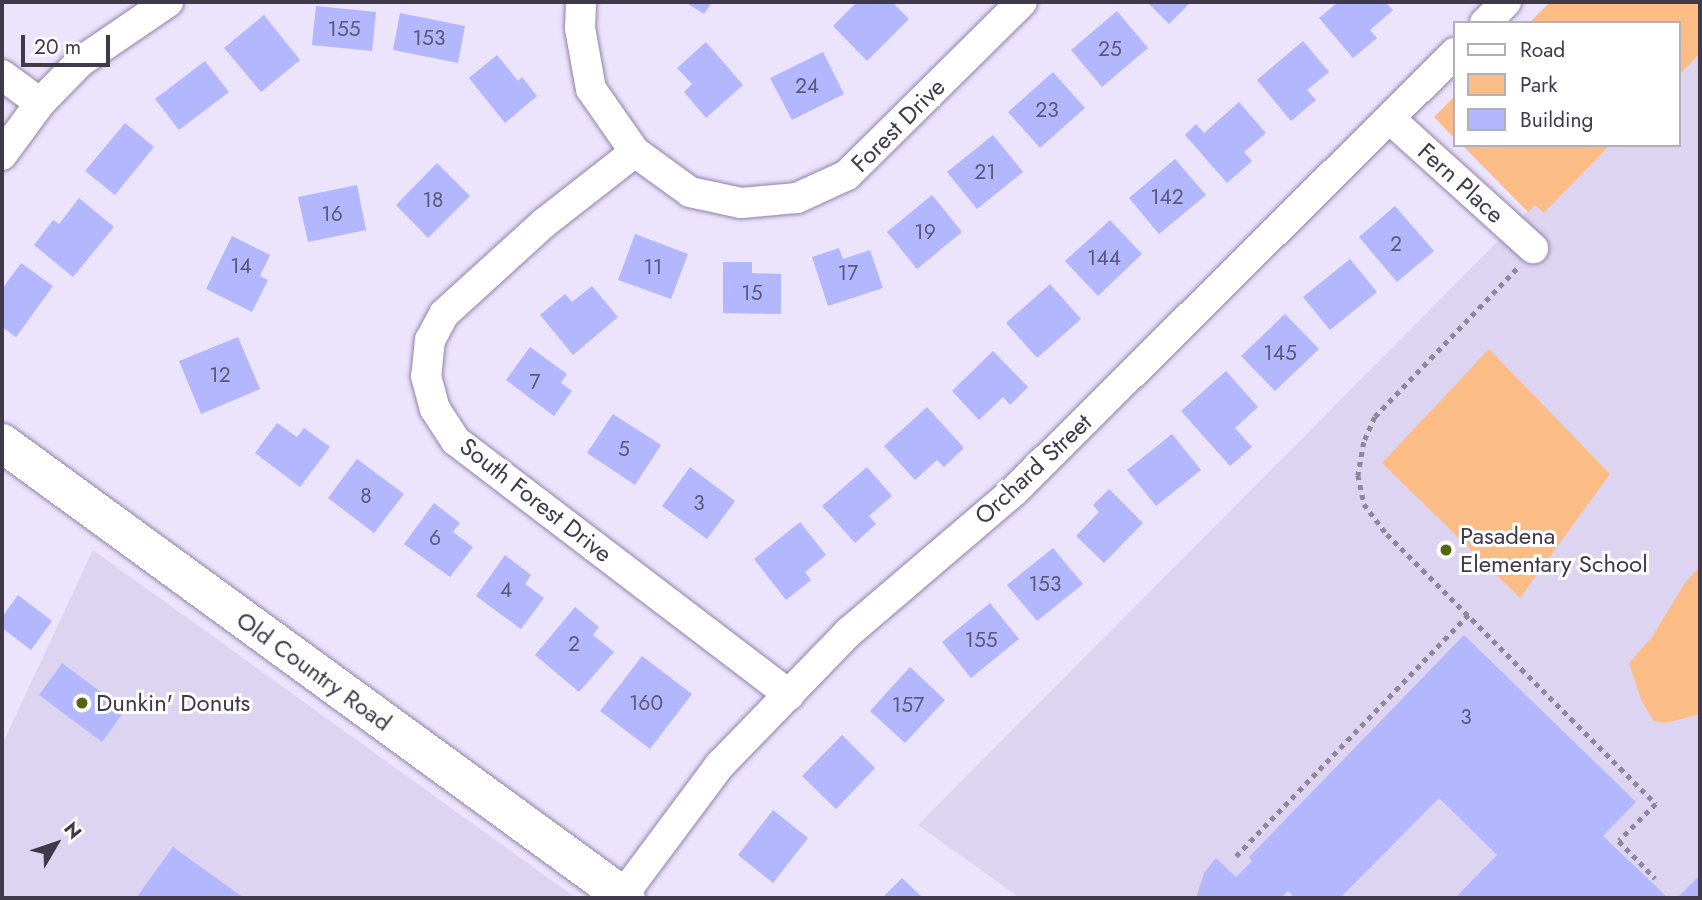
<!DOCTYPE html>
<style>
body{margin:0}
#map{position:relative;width:1702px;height:900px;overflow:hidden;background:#ece3fd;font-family:Jost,sans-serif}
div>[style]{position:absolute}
.built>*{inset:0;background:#ddd4f1}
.green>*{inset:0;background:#fcbc86}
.building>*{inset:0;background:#b3b7fe}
.path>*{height:4.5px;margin-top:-2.25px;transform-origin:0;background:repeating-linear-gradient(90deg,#8e879c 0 5px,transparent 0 10px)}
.roads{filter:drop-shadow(0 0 2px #9182a9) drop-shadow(0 0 2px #9182a9)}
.minor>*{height:30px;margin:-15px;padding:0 15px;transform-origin:15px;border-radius:15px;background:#fff}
.primary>*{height:38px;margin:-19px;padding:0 19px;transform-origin:19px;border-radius:19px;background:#fff}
.dots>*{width:19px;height:19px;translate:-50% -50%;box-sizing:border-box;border:4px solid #fff;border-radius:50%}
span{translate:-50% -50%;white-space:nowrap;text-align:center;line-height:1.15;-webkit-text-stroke:6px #fff;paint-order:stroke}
.number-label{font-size:21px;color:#5c5877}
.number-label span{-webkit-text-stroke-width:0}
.street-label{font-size:24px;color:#3f394a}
.poi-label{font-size:24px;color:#3f394a}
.left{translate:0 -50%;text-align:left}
.frame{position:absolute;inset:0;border:4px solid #3f394a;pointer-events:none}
.legend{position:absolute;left:1453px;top:21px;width:228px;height:126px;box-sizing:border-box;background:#fff;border:2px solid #b2b0b7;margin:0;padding:9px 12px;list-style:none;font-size:21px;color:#3f394a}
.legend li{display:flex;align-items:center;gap:14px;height:35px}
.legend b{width:35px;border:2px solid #b2b0b7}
.north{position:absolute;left:21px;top:809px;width:70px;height:70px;-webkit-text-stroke:5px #fff;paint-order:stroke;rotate:51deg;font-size:19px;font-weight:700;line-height:28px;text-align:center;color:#3f394a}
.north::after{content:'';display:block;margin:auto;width:24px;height:32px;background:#3f394a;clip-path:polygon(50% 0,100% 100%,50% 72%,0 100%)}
.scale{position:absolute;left:21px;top:35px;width:89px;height:32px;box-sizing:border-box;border:4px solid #3f394a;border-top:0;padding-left:9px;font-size:21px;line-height:24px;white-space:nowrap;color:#3f394a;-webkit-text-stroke:5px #fff;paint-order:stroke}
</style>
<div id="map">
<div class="built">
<i style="clip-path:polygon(1700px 53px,1700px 898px,1020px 898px,918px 825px,1535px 204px,1545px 212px,1610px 145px,1679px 145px,1679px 75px)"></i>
<i style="clip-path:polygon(93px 550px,576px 898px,2px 898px,2px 745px)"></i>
</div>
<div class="green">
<i style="clip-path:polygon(1550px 2px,1700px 2px,1700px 53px,1679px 75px,1679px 23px,1529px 23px)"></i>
<i style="clip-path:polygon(1455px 96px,1455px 139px,1434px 117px)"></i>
<i style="clip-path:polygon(1462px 145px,1610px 145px,1544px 213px,1535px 205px,1528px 212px)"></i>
<i style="clip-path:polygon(1489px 349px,1610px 474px,1520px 598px,1382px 463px)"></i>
<i style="clip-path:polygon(1700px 566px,1700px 714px,1666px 723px,1654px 721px,1642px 702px,1629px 663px,1652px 637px,1685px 583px)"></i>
</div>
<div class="building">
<i style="clip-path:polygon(685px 2px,712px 2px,704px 14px)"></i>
<i style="clip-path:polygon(857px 2px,892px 2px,909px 19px,867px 61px,833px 26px)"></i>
<i style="clip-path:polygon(1147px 2px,1191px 2px,1169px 24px)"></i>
<i style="clip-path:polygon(1338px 2px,1385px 2px,1393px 10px,1370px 30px,1377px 38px,1353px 58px,1319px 18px)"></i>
<i style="clip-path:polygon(316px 6px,376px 12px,372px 51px,312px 45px)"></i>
<i style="clip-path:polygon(1117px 11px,1148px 48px,1102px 87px,1071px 50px)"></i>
<i style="clip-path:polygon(400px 13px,465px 26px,458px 63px,393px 50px)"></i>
<i style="clip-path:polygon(264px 15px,300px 60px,261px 92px,224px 48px)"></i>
<i style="clip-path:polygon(1303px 41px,1329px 72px,1307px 90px,1316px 100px,1291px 121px,1257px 80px)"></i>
<i style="clip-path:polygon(706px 42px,743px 85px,706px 118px,684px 92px,692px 84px,677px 68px)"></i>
<i style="clip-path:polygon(823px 52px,844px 94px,792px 120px,770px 78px)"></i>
<i style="clip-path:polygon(497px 55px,518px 81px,522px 77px,537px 96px,505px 123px,469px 78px)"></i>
<i style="clip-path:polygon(205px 61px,229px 92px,179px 130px,155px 99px)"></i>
<i style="clip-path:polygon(1053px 72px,1085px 108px,1040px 148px,1008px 112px)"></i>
<i style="clip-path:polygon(1239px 102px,1266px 133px,1244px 152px,1252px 161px,1227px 183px,1185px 135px,1196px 124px,1204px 133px)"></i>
<i style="clip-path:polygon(125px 123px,154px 147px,115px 195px,85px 171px)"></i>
<i style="clip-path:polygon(993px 135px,1023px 172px,977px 209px,947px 172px)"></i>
<i style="clip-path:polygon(1175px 159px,1206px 195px,1159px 234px,1129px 198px)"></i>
<i style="clip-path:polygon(437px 163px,470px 196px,428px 238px,396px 205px)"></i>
<i style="clip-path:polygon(357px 185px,366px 230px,308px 242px,298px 197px)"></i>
<i style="clip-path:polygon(932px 195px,962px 232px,917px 269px,887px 232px)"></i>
<i style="clip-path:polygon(79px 198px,114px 227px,73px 277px,34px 245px,53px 220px,59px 224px)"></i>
<i style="clip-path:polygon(1395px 206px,1434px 251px,1397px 282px,1359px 237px)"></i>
<i style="clip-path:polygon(1110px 220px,1142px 254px,1098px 296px,1065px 261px)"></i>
<i style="clip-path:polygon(635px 234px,688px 254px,671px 299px,618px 280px)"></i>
<i style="clip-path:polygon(232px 236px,270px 255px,260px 276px,268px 280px,252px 312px,206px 289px)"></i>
<i style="clip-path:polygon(839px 248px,843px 259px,870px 250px,883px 288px,828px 306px,812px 257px)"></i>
<i style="clip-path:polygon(1350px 259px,1377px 292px,1330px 330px,1303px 297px)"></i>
<i style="clip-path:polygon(723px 262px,752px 262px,752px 273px,781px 274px,781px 314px,723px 313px)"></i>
<i style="clip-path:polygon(21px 263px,53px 286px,16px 337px,2px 327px,2px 289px)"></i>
<i style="clip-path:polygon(1050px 284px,1081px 319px,1037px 358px,1006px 323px)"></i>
<i style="clip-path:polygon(592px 286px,618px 317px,573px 355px,540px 315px,565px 294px,572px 302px)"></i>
<i style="clip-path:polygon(1285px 314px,1319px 349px,1275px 391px,1241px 356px)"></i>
<i style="clip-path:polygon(238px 337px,260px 389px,201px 414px,179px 361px)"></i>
<i style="clip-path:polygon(530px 347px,567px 374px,561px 383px,572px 391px,554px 416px,506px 380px)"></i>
<i style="clip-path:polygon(993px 351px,1028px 387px,1010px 405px,1003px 397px,979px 420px,952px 391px)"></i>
<i style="clip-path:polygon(1226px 371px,1258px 407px,1235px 428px,1252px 447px,1230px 466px,1181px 411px)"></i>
<i style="clip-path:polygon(927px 407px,964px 448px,944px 467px,937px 460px,915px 480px,884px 446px)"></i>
<i style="clip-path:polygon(613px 414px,661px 445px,635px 485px,587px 453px)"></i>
<i style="clip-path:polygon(277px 423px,297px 437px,304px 428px,330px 447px,300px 487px,255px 453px)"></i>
<i style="clip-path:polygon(1172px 434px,1201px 470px,1156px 506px,1127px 470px)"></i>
<i style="clip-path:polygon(357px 459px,404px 494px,374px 533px,328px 498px)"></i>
<i style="clip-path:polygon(690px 467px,735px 501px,707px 539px,662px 506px)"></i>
<i style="clip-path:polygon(867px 467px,892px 496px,869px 516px,876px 524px,855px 543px,822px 506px)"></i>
<i style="clip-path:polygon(1109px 489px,1143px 523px,1104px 563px,1076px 536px,1099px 512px,1093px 505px)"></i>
<i style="clip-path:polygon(434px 503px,460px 523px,453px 532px,473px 547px,450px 577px,404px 544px)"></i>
<i style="clip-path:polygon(800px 522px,826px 555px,805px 572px,811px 580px,786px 600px,754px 559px)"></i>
<i style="clip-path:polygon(1053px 548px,1083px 584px,1037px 621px,1007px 585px)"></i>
<i style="clip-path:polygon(505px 555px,531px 575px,525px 584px,544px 598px,521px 629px,476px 596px)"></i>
<i style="clip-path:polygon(18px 595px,52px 621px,31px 650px,2px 628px,2px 617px)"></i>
<i style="clip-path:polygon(990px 603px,1019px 639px,971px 678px,942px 642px)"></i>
<i style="clip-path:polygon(575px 607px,599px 627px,593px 635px,614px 652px,579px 692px,535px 655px)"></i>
<i style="clip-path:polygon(1464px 635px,1636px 802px,1603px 836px,1668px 898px,1455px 898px,1497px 855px,1439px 798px,1340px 898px,1295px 898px,1288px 891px,1281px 898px,1196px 898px,1204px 873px,1216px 858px,1236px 877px,1252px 861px,1249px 857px)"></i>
<i style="clip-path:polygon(642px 656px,692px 694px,650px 749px,600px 711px)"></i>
<i style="clip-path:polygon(62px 663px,125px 710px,102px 742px,39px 695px)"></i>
<i style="clip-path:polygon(910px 667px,945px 700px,905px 743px,870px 711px)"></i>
<i style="clip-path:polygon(842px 735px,875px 768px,836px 809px,802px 776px)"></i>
<i style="clip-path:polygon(773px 810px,808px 838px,773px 883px,738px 855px)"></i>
<i style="clip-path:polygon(173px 847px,244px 898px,136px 898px)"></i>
<i style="clip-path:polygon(1700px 875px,1700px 898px,1677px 898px)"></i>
<i style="clip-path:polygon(902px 878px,923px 898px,882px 898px)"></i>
</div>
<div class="path">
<i style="left:1517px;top:269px;width:205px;rotate:133.8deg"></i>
<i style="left:1375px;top:417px;width:27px;rotate:114deg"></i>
<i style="left:1364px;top:442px;width:34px;rotate:100deg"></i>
<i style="left:1358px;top:475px;width:30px;rotate:78deg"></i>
<i style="left:1364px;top:504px;width:38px;rotate:53deg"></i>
<i style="left:1387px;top:534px;width:381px;rotate:45.1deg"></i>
<i style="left:1656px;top:804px;width:52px;rotate:135deg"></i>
<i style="left:1619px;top:841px;width:52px;rotate:45.8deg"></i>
<i style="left:1236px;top:856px;width:335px;rotate:-46.1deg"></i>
</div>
<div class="roads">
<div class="minor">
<i style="left:581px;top:2px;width:26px;rotate:92deg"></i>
<i style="left:580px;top:28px;width:62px;rotate:79.8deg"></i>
<i style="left:591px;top:89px;width:77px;rotate:55.1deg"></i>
<i style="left:635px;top:152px;width:68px;rotate:36deg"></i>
<i style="left:690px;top:192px;width:52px;rotate:12.2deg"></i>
<i style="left:741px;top:203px;width:56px;rotate:-5.1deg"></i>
<i style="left:797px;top:198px;width:55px;rotate:-24.7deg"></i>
<i style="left:847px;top:175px;width:246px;rotate:-44.7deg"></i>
<i style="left:1485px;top:23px;width:30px;rotate:-45deg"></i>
<i style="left:2px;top:75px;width:47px;rotate:36.4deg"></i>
<i style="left:1390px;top:119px;width:193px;rotate:42.1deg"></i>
<i style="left:635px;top:152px;width:115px;rotate:142deg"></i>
<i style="left:544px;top:223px;width:135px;rotate:137.7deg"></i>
<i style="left:444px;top:314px;width:30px;rotate:118deg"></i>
<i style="left:430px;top:340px;width:36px;rotate:96deg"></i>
<i style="left:426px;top:376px;width:34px;rotate:75deg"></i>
<i style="left:435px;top:409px;width:38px;rotate:57deg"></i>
<i style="left:456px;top:441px;width:419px;rotate:37.3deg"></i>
<i style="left:2px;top:155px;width:64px;rotate:-53.8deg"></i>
<i style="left:40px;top:103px;width:57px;rotate:-45.7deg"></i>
<i style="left:80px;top:62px;width:107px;rotate:-34.3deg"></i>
<i style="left:623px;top:895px;width:162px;rotate:-53.3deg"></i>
<i style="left:720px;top:765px;width:185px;rotate:-45.9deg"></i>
<i style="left:849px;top:632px;width:217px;rotate:-40.5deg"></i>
<i style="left:1014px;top:491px;width:622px;rotate:-44.8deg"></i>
</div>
<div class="primary">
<i style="left:2px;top:443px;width:772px;rotate:36.1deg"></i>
</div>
</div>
<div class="dots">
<i style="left:1446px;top:550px;background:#53650e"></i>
<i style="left:82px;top:703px;background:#53650e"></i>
</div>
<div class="number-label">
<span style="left:344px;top:29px">155</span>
<span style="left:429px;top:38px">153</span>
<span style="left:1110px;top:49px">25</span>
<span style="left:807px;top:86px">24</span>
<span style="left:1047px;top:110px">23</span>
<span style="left:985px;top:172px">21</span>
<span style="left:1167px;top:197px">142</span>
<span style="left:433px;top:200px">18</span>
<span style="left:332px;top:214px">16</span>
<span style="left:925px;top:232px">19</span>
<span style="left:1396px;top:244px">2</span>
<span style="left:1104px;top:258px">144</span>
<span style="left:241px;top:266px">14</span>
<span style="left:653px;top:267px">11</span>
<span style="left:848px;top:273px">17</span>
<span style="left:752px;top:293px">15</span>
<span style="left:1280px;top:353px">145</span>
<span style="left:220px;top:375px">12</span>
<span style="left:535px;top:382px">7</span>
<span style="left:624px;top:449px">5</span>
<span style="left:366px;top:496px">8</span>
<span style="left:699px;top:503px">3</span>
<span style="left:435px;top:538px">6</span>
<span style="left:1045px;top:584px">153</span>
<span style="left:506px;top:590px">4</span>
<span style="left:981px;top:640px">155</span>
<span style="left:574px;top:644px">2</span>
<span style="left:646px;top:703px">160</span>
<span style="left:908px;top:705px">157</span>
<span style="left:1466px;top:717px">3</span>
</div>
<div class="street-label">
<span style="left:898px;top:125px;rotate:-45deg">Forest Drive</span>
<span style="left:1461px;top:183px;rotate:42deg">Fern Place</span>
<span style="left:1033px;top:469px;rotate:-43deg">Orchard Street</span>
<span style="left:536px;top:500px;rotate:38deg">South Forest Drive</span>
<span style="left:314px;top:671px;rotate:36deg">Old Country Road</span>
</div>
<div class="poi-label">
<span class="left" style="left:1460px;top:550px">Pasadena<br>Elementary School</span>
<span class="left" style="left:96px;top:703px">Dunkin' Donuts</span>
</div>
<div class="frame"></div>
<ul class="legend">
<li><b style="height:9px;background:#fff"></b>Road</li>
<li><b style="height:19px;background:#fcbc86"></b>Park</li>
<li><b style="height:19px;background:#b3b7fe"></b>Building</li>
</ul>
<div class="north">N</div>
<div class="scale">20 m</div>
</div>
